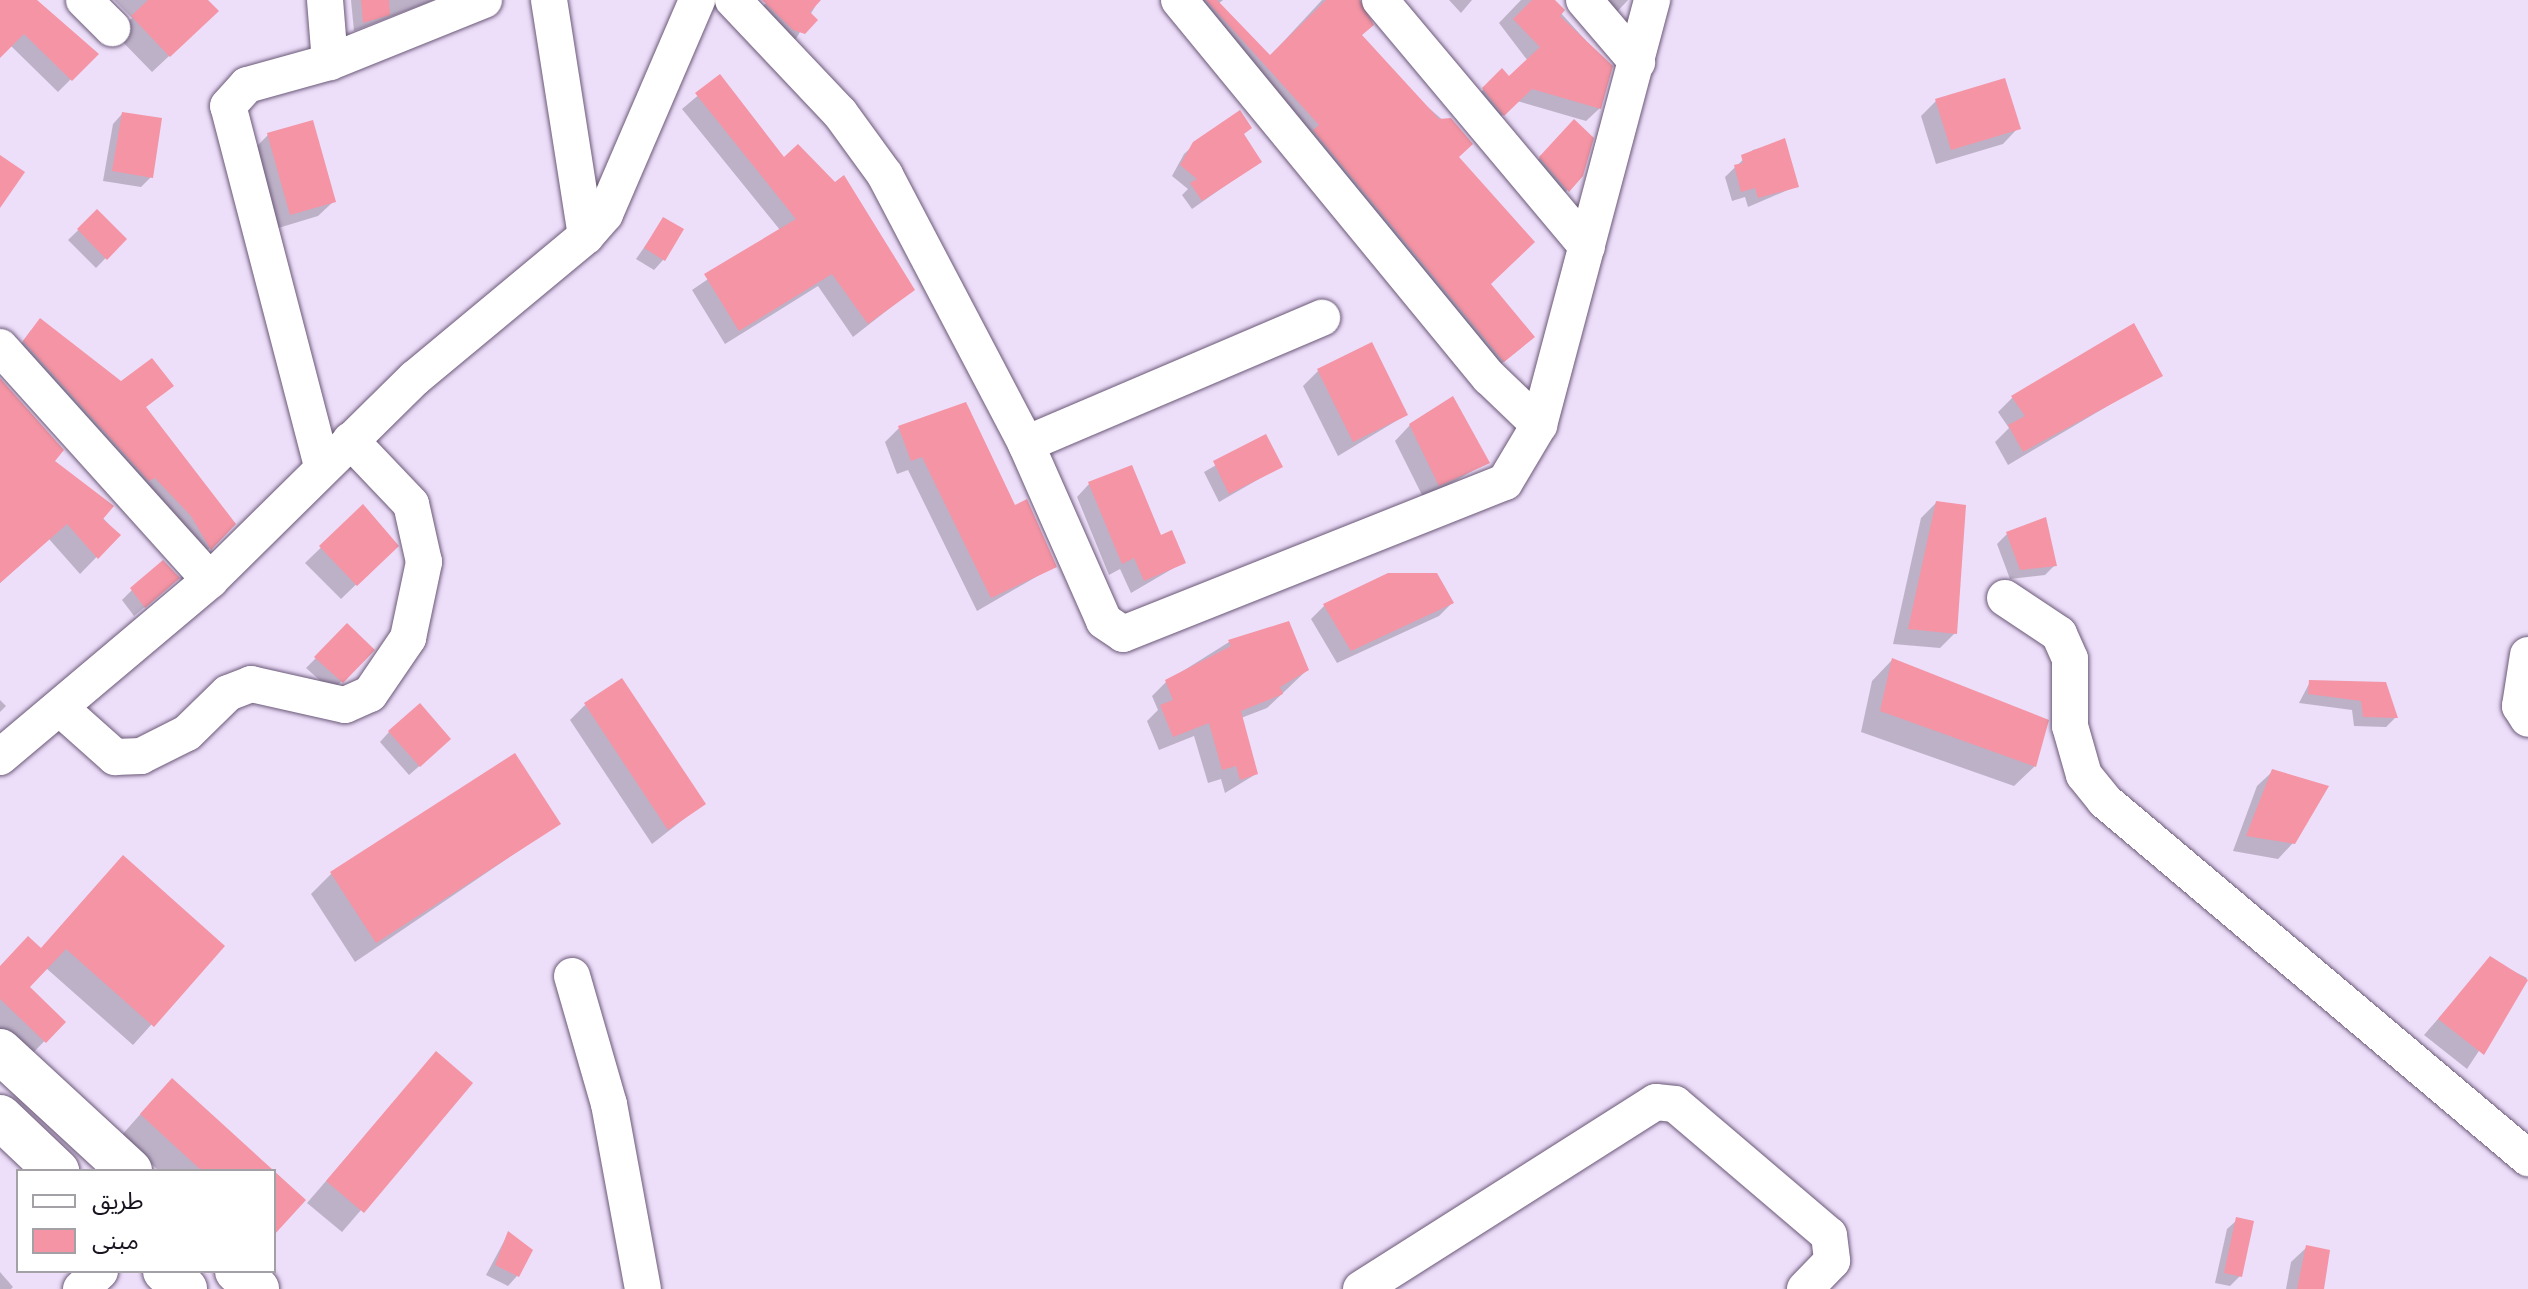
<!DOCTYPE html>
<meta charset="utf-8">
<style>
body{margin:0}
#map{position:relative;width:2528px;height:1289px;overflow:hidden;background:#eddefa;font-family:Manrope,"Noto Sans Arabic",sans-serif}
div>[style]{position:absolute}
.shadow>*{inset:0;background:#0003}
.building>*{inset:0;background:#f494a4}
.roads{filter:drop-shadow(0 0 2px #6a5977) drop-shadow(0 0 2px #6a5977)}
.minor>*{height:36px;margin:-18px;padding:0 18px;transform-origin:18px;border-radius:18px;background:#fff}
.highway>*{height:44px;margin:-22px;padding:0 22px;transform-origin:22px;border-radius:22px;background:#fff}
span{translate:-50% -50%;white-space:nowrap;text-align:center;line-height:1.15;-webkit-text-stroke:7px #fff;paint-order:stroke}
.legend{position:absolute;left:16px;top:1169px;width:260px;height:104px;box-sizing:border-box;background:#fff;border:2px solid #a3a1a6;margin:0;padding:10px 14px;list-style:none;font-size:24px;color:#1a1420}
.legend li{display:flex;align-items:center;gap:16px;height:40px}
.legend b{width:40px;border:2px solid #a3a1a6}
</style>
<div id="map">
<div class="shadow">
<i style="clip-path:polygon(0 0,31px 0,96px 54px,58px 92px,10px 45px,0 55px)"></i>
<i style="clip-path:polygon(114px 0,206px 0,199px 28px,152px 72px,115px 34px,132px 18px)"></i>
<i style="clip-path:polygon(351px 0,434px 0,354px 31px)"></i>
<i style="clip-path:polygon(769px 0,819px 0,794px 42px,756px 13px)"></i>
<i style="clip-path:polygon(1184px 0,1223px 0,1218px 4px,1269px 57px,1322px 0,1348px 0,1360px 35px,1398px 81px,1470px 144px,1456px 157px,1488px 284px,1521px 348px,1491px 372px)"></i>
<i style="clip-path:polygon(1449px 0,1472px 0,1461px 13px)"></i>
<i style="clip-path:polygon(1521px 0,1549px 0,1610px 67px,1600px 108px,1586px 121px,1517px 101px,1490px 127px,1470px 103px,1502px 71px,1509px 79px,1528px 61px,1499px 23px)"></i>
<i style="clip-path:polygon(1601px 0,1628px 0,1615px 14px)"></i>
<i style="clip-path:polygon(720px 77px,784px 160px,913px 290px,853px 337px,818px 286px,725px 344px,692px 290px,780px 230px,682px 109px)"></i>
<i style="clip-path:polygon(1936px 101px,2018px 128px,2003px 144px,1936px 164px,1921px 116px)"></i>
<i style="clip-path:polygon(122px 114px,151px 177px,141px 187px,103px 181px,113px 124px)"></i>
<i style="clip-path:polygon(268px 135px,334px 201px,318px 216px,275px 229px,253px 150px)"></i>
<i style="clip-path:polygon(1242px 135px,1259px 162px,1192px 209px,1182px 195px,1188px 189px,1172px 176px,1184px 154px,1195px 144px)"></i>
<i style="clip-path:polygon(1560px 135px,1582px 175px,1554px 204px,1527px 172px)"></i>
<i style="clip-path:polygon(1784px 141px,1797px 186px,1748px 207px,1745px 197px,1732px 201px,1725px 177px,1753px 150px)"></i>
<i style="clip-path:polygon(97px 212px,124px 239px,96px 268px,68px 240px)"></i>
<i style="clip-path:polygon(664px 219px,663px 260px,654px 270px,636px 259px)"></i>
<i style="clip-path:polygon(31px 330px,121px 384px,171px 386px,144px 408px,234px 524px,201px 557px,15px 352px)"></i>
<i style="clip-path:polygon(1318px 371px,1406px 415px,1338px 456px,1303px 386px)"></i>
<i style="clip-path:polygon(2160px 375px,2008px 465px,1995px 442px,2009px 428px,1998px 412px,2012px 398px)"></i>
<i style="clip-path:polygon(0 381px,53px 461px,118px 535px,80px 574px,49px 539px,0 583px)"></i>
<i style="clip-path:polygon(1410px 425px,1488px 462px,1424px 499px,1395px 441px)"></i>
<i style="clip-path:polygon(899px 428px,1014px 508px,1055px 566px,977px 611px,908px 470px,897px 474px,885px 442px)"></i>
<i style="clip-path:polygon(1265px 437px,1280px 467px,1219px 502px,1204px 472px)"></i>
<i style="clip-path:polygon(1089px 484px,1160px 537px,1184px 562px,1131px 593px,1120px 569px,1109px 575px,1077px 497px)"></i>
<i style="clip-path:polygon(1936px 503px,1955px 633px,1940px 648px,1893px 644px,1921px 518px)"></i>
<i style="clip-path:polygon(363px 507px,396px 546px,341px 599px,305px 563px)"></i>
<i style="clip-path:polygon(2007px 534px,2055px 565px,2045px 575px,2010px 579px,1997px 544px)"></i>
<i style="clip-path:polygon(167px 588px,134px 616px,122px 600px,132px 590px)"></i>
<i style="clip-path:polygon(1452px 603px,1439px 616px,1337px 663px,1311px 619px,1325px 605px)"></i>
<i style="clip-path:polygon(348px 626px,372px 650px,332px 691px,306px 668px)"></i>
<i style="clip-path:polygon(1229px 642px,1307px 670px,1267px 708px,1241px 718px,1256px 774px,1225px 793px,1221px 779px,1208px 783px,1194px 736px,1159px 750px,1147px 721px,1158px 710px,1152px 696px,1167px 681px)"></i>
<i style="clip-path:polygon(1892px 660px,2035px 766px,2014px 786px,1861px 732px,1872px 681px)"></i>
<i style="clip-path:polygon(2310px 682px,2384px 684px,2396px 717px,2386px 727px,2354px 726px,2352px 710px,2299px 703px)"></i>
<i style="clip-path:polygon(0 700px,6px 706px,0 712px)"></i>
<i style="clip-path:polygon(585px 705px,703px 804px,652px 844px,570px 720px)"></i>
<i style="clip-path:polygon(389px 732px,439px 749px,409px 775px,380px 742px)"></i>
<i style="clip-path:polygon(2273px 771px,2293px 843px,2278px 859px,2233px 851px,2257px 786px)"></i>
<i style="clip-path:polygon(558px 824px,355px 962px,311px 894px,331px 874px)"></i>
<i style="clip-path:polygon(104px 877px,222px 946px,133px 1045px,46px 968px,27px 988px,63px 1022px,26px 1060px,0 1036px,0 967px,40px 950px)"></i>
<i style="clip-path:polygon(2490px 959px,2527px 978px,2467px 1069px,2424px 1035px)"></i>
<i style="clip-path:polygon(436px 1054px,471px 1083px,342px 1232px,307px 1203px)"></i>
<i style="clip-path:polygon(152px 1101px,271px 1171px,159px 1171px,121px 1136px)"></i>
<i style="clip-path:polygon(2237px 1220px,2240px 1276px,2230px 1286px,2215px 1283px,2227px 1229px)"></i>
<i style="clip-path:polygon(508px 1234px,517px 1276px,508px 1286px,486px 1275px)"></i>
<i style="clip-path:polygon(2307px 1247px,2322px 1289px,2286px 1289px,2291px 1262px)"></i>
<i style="clip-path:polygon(0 1272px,13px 1287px,11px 1289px,0 1289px)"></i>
</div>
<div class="building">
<i style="clip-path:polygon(0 0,37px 0,99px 54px,72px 81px,24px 34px,0 58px)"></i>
<i style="clip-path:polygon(148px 0,208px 0,219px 11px,170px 57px,131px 16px)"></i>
<i style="clip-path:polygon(361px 0,389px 0,390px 15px,363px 23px)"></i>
<i style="clip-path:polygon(762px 0,821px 0,810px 12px,818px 20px,805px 34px,793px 30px)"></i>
<i style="clip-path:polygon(1206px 0,1217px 0,1270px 55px,1326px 0,1360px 0,1374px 25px,1362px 35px,1439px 119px,1451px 118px,1473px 144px,1459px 157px,1535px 242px,1491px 284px,1535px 337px,1504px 362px,1313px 130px,1319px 125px)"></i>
<i style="clip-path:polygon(1532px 0,1555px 0,1565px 10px,1560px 16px,1613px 66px,1601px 109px,1532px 89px,1504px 116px,1482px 88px,1502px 68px,1509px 76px,1540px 47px,1513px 19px)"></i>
<i style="clip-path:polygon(720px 74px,784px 157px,798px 144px,835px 182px,844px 175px,915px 290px,868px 324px,832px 274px,739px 331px,704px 274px,796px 219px,695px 93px)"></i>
<i style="clip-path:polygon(2005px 78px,2021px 129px,1951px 150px,1935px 99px)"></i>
<i style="clip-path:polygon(1240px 110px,1252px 128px,1244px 134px,1262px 162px,1202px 201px,1190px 183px,1197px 179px,1180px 165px,1193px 142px)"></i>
<i style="clip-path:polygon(122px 112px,162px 118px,153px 178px,112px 171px)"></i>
<i style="clip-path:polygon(1574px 119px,1594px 138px,1583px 176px,1569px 192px,1539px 157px)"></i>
<i style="clip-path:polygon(313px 120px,336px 202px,290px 215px,267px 133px)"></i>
<i style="clip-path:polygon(1785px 138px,1799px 187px,1758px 198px,1755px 188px,1741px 192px,1734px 165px,1743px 163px,1741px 155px)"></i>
<i style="clip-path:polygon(0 155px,25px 172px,0 208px)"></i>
<i style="clip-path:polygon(97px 209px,127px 239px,107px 260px,77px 229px)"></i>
<i style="clip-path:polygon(663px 217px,684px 229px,665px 261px,644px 248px)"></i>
<i style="clip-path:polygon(40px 318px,121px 381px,152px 358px,174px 386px,146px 407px,236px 524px,211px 550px,191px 516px,155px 478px,149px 481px,23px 341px)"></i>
<i style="clip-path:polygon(2134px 323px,2163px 376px,2023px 452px,2008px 425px,2025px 416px,2011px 396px)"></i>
<i style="clip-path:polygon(1372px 342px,1408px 415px,1353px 442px,1317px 369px)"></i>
<i style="clip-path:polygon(0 378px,64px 450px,55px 461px,114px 506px,103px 519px,121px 535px,98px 559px,67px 524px,0 583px)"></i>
<i style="clip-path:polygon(1453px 396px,1490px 463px,1439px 486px,1409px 424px)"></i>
<i style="clip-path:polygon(966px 402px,1015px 505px,1027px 499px,1057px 567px,991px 598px,922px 457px,911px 461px,898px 426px)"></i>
<i style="clip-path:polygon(1266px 434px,1283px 467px,1229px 494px,1213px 461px)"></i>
<i style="clip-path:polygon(1132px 465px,1161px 535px,1172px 530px,1186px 563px,1144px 581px,1134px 558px,1122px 564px,1088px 482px)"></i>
<i style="clip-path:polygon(1936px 501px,1966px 505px,1957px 634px,1908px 629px)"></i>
<i style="clip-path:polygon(363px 504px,399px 546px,357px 586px,319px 546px)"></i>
<i style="clip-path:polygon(2046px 517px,2057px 566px,2020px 570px,2006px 532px)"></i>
<i style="clip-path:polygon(163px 560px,180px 578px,145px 608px,130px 588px)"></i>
<i style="clip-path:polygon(1388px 573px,1437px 573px,1454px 603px,1351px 651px,1323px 604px)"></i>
<i style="clip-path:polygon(1289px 621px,1309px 670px,1280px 687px,1283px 694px,1241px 711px,1258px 774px,1240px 780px,1236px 766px,1222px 770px,1209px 723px,1173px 737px,1160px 705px,1173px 700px,1165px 680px,1231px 646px,1228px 640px)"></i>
<i style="clip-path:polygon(347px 623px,375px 650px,343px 683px,314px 657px)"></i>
<i style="clip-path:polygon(1892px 658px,2049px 720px,2036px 767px,1880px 711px)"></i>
<i style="clip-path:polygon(622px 678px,706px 804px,668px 830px,584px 703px)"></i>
<i style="clip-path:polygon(2309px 680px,2386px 682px,2398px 718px,2363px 717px,2361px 701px,2308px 694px)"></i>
<i style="clip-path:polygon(420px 703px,451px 739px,420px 767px,388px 731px)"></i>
<i style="clip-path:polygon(515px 753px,561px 824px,376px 943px,330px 872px)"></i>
<i style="clip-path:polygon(2272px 769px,2329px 786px,2295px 844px,2246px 836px)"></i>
<i style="clip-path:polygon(123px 855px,225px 946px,154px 1027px,66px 949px,30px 987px,66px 1022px,46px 1043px,0 999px,0 966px,28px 936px,41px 948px)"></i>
<i style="clip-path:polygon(2490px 956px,2528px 980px,2484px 1055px,2438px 1019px)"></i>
<i style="clip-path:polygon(436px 1051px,473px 1083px,364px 1213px,326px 1181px)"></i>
<i style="clip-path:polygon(172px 1078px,306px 1200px,274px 1235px,274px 1171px,202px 1171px,140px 1114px)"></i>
<i style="clip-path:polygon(2236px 1217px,2254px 1221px,2242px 1277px,2224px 1273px)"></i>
<i style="clip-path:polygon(508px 1231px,533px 1250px,519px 1277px,495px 1265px)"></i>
<i style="clip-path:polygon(2306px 1245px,2330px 1250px,2324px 1289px,2297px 1289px)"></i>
</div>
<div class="roads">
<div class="minor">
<i style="left:84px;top:0;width:40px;rotate:45deg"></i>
<i style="left:325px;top:0;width:62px;rotate:85.4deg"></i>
<i style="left:549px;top:0;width:239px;rotate:81.1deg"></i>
<i style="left:733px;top:0;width:156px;rotate:46.6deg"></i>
<i style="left:840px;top:113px;width:77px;rotate:54deg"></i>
<i style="left:885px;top:175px;width:304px;rotate:62.3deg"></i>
<i style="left:1026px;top:444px;width:193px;rotate:66.2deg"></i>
<i style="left:1104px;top:621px;width:23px;rotate:34deg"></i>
<i style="left:1123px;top:634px;width:411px;rotate:-21.7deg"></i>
<i style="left:1505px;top:482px;width:66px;rotate:-59.2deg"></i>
<i style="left:1539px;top:425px;width:440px;rotate:-75.1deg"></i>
<i style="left:1179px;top:0;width:489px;rotate:50.6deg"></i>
<i style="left:1490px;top:378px;width:68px;rotate:43.8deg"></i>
<i style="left:1380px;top:0;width:322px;rotate:50deg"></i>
<i style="left:1584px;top:0;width:82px;rotate:49.5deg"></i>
<i style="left:0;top:347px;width:314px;rotate:48deg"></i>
<i style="left:1026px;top:444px;width:322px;rotate:-23.1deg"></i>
<i style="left:322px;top:466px;width:372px;rotate:-104.6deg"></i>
<i style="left:228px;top:106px;width:28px;rotate:-48deg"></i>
<i style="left:247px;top:85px;width:86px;rotate:-15.5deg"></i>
<i style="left:330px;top:62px;width:166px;rotate:-21.9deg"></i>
<i style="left:2005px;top:598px;width:65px;rotate:33.7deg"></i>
<i style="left:2059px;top:634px;width:27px;rotate:66deg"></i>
<i style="left:2070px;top:659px;width:67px;rotate:90deg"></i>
<i style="left:2070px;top:726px;width:51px;rotate:74.1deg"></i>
<i style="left:2084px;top:775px;width:33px;rotate:51deg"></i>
<i style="left:2105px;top:801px;width:554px;rotate:40.16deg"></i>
<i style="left:2528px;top:655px;width:52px;rotate:98.9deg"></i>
<i style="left:2520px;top:706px;width:15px;rotate:58deg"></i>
<i style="left:60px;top:708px;width:74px;rotate:41.7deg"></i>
<i style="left:115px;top:757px;width:26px;rotate:-2deg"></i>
<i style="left:141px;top:756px;width:51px;rotate:-26.6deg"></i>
<i style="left:187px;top:733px;width:57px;rotate:-44.3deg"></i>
<i style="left:228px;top:693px;width:25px;rotate:-21deg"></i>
<i style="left:251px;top:684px;width:96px;rotate:12.6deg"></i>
<i style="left:345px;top:705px;width:27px;rotate:-24deg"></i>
<i style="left:370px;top:694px;width:68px;rotate:-55.8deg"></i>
<i style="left:408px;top:638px;width:78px;rotate:-78.1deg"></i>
<i style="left:424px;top:562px;width:59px;rotate:-102.6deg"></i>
<i style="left:411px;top:504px;width:88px;rotate:-133.6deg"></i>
<i style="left:0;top:757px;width:275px;rotate:-40.1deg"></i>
<i style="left:210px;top:580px;width:288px;rotate:-44.6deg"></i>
<i style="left:415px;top:378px;width:222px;rotate:-39.7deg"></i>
<i style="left:586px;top:236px;width:29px;rotate:-49deg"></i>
<i style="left:605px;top:214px;width:233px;rotate:-66.7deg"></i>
<i style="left:572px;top:976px;width:133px;rotate:73.9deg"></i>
<i style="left:609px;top:1104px;width:188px;rotate:79.6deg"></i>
<i style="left:81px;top:1289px;width:26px;rotate:-43deg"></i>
<i style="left:1361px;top:1289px;width:349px;rotate:-32.4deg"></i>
<i style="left:1656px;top:1102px;width:19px;rotate:6deg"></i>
<i style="left:1675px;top:1104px;width:202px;rotate:40.4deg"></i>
<i style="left:1829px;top:1235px;width:26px;rotate:83deg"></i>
<i style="left:1832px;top:1261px;width:39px;rotate:134deg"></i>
</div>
<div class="highway">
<i style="left:0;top:1051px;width:177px;rotate:42.7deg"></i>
<i style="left:0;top:1117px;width:79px;rotate:43.5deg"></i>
<i style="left:165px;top:1271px;width:27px;rotate:42deg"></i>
<i style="left:237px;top:1271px;width:27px;rotate:42deg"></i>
</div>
</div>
<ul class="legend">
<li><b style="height:10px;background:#fff"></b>طريق</li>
<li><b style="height:22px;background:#f494a4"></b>مبنى</li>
</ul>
</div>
